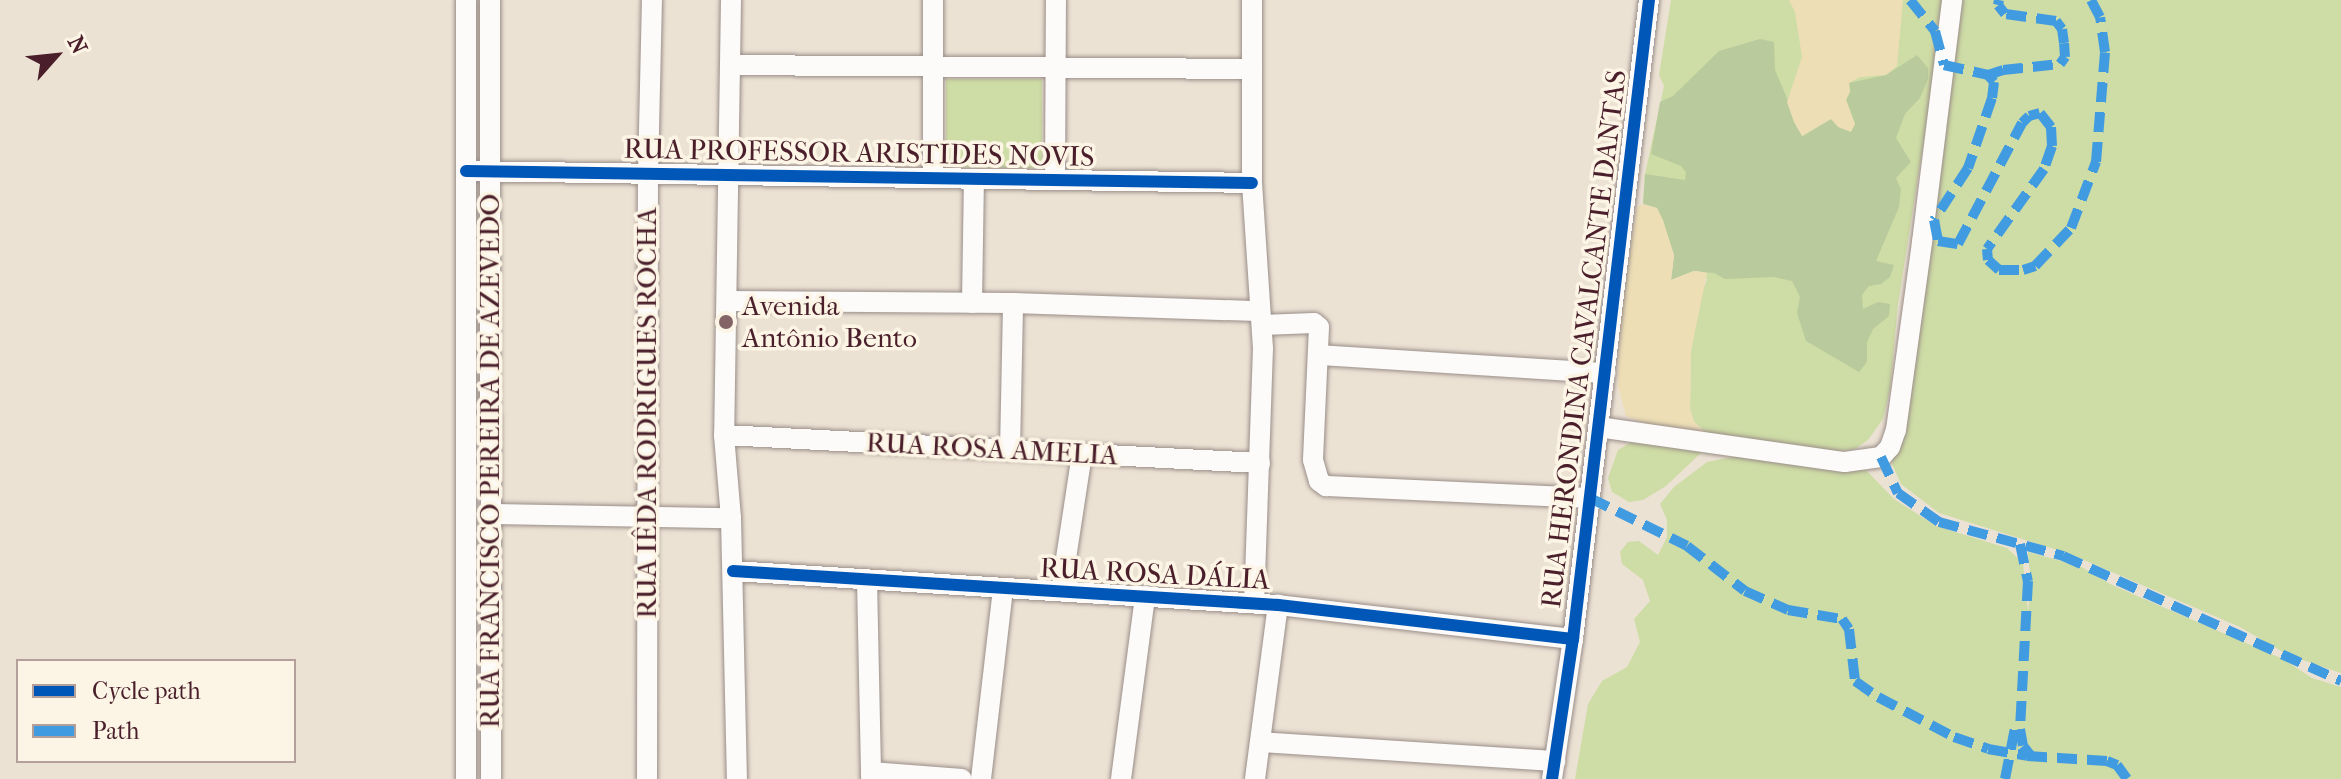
<!DOCTYPE html>
<meta charset="utf-8">
<style>
body{margin:0}
#map{position:relative;width:2341px;height:779px;overflow:hidden;background:#ece2d4;font-family:"IM FELL French Canon",serif}
div>[style]{position:absolute}
.green>*{inset:0;background:#cedca5}
.forest>*{inset:0;background:#b9cb9c}
.sand>*{inset:0;background:#eddeb6}
.roads{filter:drop-shadow(0 0 2px #9a8e89) drop-shadow(0 0 2px #9a8e89)}
.minor>*{height:20px;margin:-10px;padding:0 10px;transform-origin:10px;border-radius:10px;background:#fcfbf9}
.quiet>*{height:10px;margin-top:-5px;transform-origin:0;background:repeating-linear-gradient(90deg,#409be1 0 20px,transparent 0 30px)}
.cycleway>*{height:12px;margin:-6px;padding:0 6px;transform-origin:6px;border-radius:6px;background:#0057b8}
.dots>*{width:22px;height:22px;translate:-50% -50%;box-sizing:border-box;border:4px solid #fcf5e5;border-radius:50%}
span{translate:-50% -50%;white-space:nowrap;text-align:center;line-height:1.15;-webkit-text-stroke:7px #fcf5e5;paint-order:stroke}
.street-label{font-size:28px;color:#4a1f2b}
.poi-label{font-size:28px;color:#4a1f2b}
.left{translate:0 -50%;text-align:left}
.legend{position:absolute;left:16px;top:659px;width:280px;height:104px;box-sizing:border-box;background:#fcf5e5;border:2px solid #b59f9b;margin:0;padding:10px 14px;list-style:none;font-size:24px;color:#4a1f2b}
.legend li{display:flex;align-items:center;gap:16px;height:40px}
.legend b{width:40px;border:2px solid #b59f9b}
.north{position:absolute;left:16px;top:16px;width:80px;height:80px;-webkit-text-stroke:6px #fcf5e5;paint-order:stroke;rotate:63deg;font-size:22px;font-weight:700;line-height:32px;text-align:center;color:#4a1f2b}
.north::after{content:'';display:block;margin:auto;width:28px;height:36px;background:#4a1f2b;clip-path:polygon(50% 0,100% 100%,50% 72%,0 100%)}
</style>
<div id="map">
<div class="green">
<i style="clip-path:polygon(1671px 0,1946px 0,1898px 304px,1890px 390px,1883px 419px,1868px 440px,1855px 449px,1832px 452px,1711px 436px,1694px 422px,1690px 409px,1691px 351px,1698px 303px,1707px 279px,1657px 208px,1643px 204px,1645px 174px,1664px 86px,1659px 75px)"></i>
<i style="clip-path:polygon(1956px 0,2341px 0,2341px 673px,2288px 655px,2240px 627px,2070px 554px,1939px 513px,1901px 484px,1892px 464px)"></i>
<i style="clip-path:polygon(946px 79px,1042px 79px,1042px 168px,946px 167px)"></i>
<i style="clip-path:polygon(1635px 440px,1703px 451px,1666px 486px,1643px 500px,1629px 502px,1612px 492px,1608px 478px,1618px 450px)"></i>
<i style="clip-path:polygon(1744px 455px,1865px 469px,1894px 499px,1936px 526px,2007px 548px,2023px 563px,2028px 611px,2031px 587px,2028px 552px,2080px 566px,2112px 585px,2283px 659px,2312px 678px,2341px 687px,2341px 779px,1575px 779px,1588px 704px,1602px 681px,1627px 667px,1640px 642px,1634px 619px,1650px 601px,1643px 580px,1622px 564px,1620px 552px,1628px 542px,1639px 541px,1658px 555px,1667px 537px,1667px 520px,1660px 504px,1674px 487px,1707px 462px)"></i>
</div>
<div class="forest">
<i style="clip-path:polygon(1760px 39px,1774px 42px,1775px 70px,1803px 136px,1831px 119px,1855px 124px,1846px 99px,1850px 92px,1849px 83px,1886px 75px,1917px 55px,1928px 68px,1928px 79px,1920px 98px,1905px 114px,1896px 138px,1911px 162px,1896px 178px,1901px 189px,1899px 207px,1876px 261px,1894px 265px,1890px 277px,1881px 284px,1869px 286px,1862px 295px,1863px 309px,1878px 302px,1890px 304px,1889px 316px,1873px 329px,1867px 342px,1867px 362px,1859px 372px,1806px 341px,1797px 313px,1800px 297px,1792px 281px,1774px 277px,1725px 279px,1714px 273px,1694px 271px,1671px 280px,1674px 255px,1657px 208px,1643px 204px,1645px 174px,1685px 180px,1686px 172px,1681px 166px,1651px 154px,1660px 102px,1673px 96px,1719px 51px)"></i>
</div>
<div class="sand">
<i style="clip-path:polygon(1789px 0,1903px 0,1897px 66px,1886px 75px,1860px 77px,1849px 83px,1850px 92px,1846px 100px,1855px 124px,1851px 132px,1838px 127px,1831px 119px,1802px 136px,1794px 122px,1787px 102px,1802px 57px,1795px 12px)"></i>
<i style="clip-path:polygon(1643px 204px,1657px 208px,1663px 220px,1674px 255px,1671px 280px,1694px 271px,1707px 273px,1691px 351px,1690px 409px,1694px 422px,1710px 436px,1654px 427px,1626px 416px,1618px 386px,1620px 317px,1637px 207px)"></i>
</div>
<div class="roads">
<div class="minor">
<i style="left:490px;top:0;width:779px;rotate:89.93deg"></i>
<i style="left:731px;top:0;width:435px;rotate:90.9deg"></i>
<i style="left:724px;top:435px;width:83px;rotate:85.2deg"></i>
<i style="left:731px;top:518px;width:261px;rotate:88.7deg"></i>
<i style="left:1252px;top:0;width:183px;rotate:90deg"></i>
<i style="left:1252px;top:183px;width:165px;rotate:86.2deg"></i>
<i style="left:1263px;top:348px;width:255px;rotate:92deg"></i>
<i style="left:730px;top:65px;width:522px;rotate:0.44deg"></i>
<i style="left:466px;top:171px;width:786px;rotate:0.87deg"></i>
<i style="left:933px;top:178px;width:178px;rotate:-90deg"></i>
<i style="left:1055px;top:180px;width:180px;rotate:-89.7deg"></i>
<i style="left:727px;top:301px;width:286px;rotate:0.4deg"></i>
<i style="left:1013px;top:303px;width:245px;rotate:1.9deg"></i>
<i style="left:972px;top:303px;width:124px;rotate:-89.1deg"></i>
<i style="left:1262px;top:325px;width:52px;rotate:-2.2deg"></i>
<i style="left:1314px;top:323px;width:6px;rotate:39deg"></i>
<i style="left:1319px;top:327px;width:133px;rotate:92.6deg"></i>
<i style="left:1313px;top:460px;width:22px;rotate:74deg"></i>
<i style="left:1319px;top:481px;width:9px;rotate:36deg"></i>
<i style="left:1326px;top:486px;width:264px;rotate:2.6deg"></i>
<i style="left:1319px;top:355px;width:287px;rotate:3.6deg"></i>
<i style="left:1598px;top:427px;width:249px;rotate:8.1deg"></i>
<i style="left:1845px;top:462px;width:36px;rotate:-8deg"></i>
<i style="left:1881px;top:457px;width:13px;rotate:-48deg"></i>
<i style="left:1890px;top:447px;width:18px;rotate:-71deg"></i>
<i style="left:1896px;top:430px;width:190px;rotate:-82.1deg"></i>
<i style="left:1922px;top:242px;width:244px;rotate:-82.9deg"></i>
<i style="left:724px;top:435px;width:537px;rotate:2.99deg"></i>
<i style="left:1010px;top:450px;width:147px;rotate:-88.8deg"></i>
<i style="left:490px;top:514px;width:241px;rotate:1deg"></i>
<i style="left:733px;top:571px;width:546px;rotate:3.57deg"></i>
<i style="left:1278px;top:605px;width:297px;rotate:6.6deg"></i>
<i style="left:867px;top:580px;width:199px;rotate:88.8deg"></i>
<i style="left:1061px;top:591px;width:139px;rotate:-81.3deg"></i>
<i style="left:1260px;top:742px;width:296px;rotate:3.7deg"></i>
<i style="left:871px;top:772px;width:91px;rotate:4.4deg"></i>
<i style="left:466px;top:779px;width:779px;rotate:-90deg"></i>
<i style="left:647px;top:779px;width:605px;rotate:-89.91deg"></i>
<i style="left:648px;top:174px;width:174px;rotate:-88.7deg"></i>
<i style="left:981px;top:779px;width:191px;rotate:-83.4deg"></i>
<i style="left:1121px;top:779px;width:185px;rotate:-82.5deg"></i>
<i style="left:1255px;top:779px;width:176px;rotate:-82.5deg"></i>
<i style="left:1552px;top:779px;width:142px;rotate:-81.5deg"></i>
<i style="left:1573px;top:639px;width:644px;rotate:-83.22deg"></i>
</div>
</div>
<div class="quiet">
<i style="left:1910px;top:0;width:40px;rotate:51deg"></i>
<i style="left:1935px;top:31px;width:35px;rotate:75deg"></i>
<i style="left:1944px;top:65px;width:45px;rotate:12.8deg"></i>
<i style="left:1988px;top:75px;width:16px;rotate:-18deg"></i>
<i style="left:2003px;top:70px;width:57px;rotate:-6deg"></i>
<i style="left:2060px;top:64px;width:9px;rotate:-54deg"></i>
<i style="left:2065px;top:57px;width:14px;rotate:-94deg"></i>
<i style="left:2064px;top:43px;width:14px;rotate:-98deg"></i>
<i style="left:2062px;top:29px;width:10px;rotate:-127deg"></i>
<i style="left:2056px;top:21px;width:51px;rotate:-172.2deg"></i>
<i style="left:2005px;top:14px;width:11px;rotate:-128deg"></i>
<i style="left:1998px;top:5px;width:5px;rotate:-79deg"></i>
<i style="left:1988px;top:75px;width:9px;rotate:49deg"></i>
<i style="left:1994px;top:82px;width:16px;rotate:97deg"></i>
<i style="left:1992px;top:98px;width:74px;rotate:108.9deg"></i>
<i style="left:1968px;top:168px;width:62px;rotate:123.2deg"></i>
<i style="left:1934px;top:220px;width:21px;rotate:79deg"></i>
<i style="left:1938px;top:241px;width:20px;rotate:9deg"></i>
<i style="left:1958px;top:244px;width:137px;rotate:-62.1deg"></i>
<i style="left:2022px;top:123px;width:10px;rotate:-45deg"></i>
<i style="left:2029px;top:116px;width:11px;rotate:-15deg"></i>
<i style="left:2040px;top:113px;width:18px;rotate:52deg"></i>
<i style="left:2051px;top:127px;width:19px;rotate:87deg"></i>
<i style="left:2052px;top:146px;width:24px;rotate:109deg"></i>
<i style="left:2044px;top:169px;width:98px;rotate:125.5deg"></i>
<i style="left:1987px;top:249px;width:11px;rotate:85deg"></i>
<i style="left:1988px;top:260px;width:15px;rotate:42deg"></i>
<i style="left:1999px;top:270px;width:24px"></i>
<i style="left:2023px;top:270px;width:13px;rotate:-18deg"></i>
<i style="left:2035px;top:266px;width:52px;rotate:-46.5deg"></i>
<i style="left:2071px;top:228px;width:71px;rotate:-69.3deg"></i>
<i style="left:2096px;top:162px;width:110px;rotate:-85.3deg"></i>
<i style="left:2105px;top:52px;width:35px;rotate:-98deg"></i>
<i style="left:2100px;top:17px;width:19px;rotate:-118deg"></i>
<i style="left:1881px;top:457px;width:40px;rotate:65deg"></i>
<i style="left:1898px;top:493px;width:50px;rotate:35.3deg"></i>
<i style="left:1939px;top:522px;width:129px;rotate:15.3deg"></i>
<i style="left:2063px;top:556px;width:305px;rotate:24.2deg"></i>
<i style="left:1590px;top:498px;width:108px;rotate:26.3deg"></i>
<i style="left:1687px;top:546px;width:73px;rotate:37.8deg"></i>
<i style="left:1745px;top:591px;width:47px;rotate:23.8deg"></i>
<i style="left:1788px;top:610px;width:55px;rotate:9.5deg"></i>
<i style="left:1842px;top:619px;width:12px;rotate:55deg"></i>
<i style="left:1849px;top:629px;width:52px;rotate:83.4deg"></i>
<i style="left:1855px;top:681px;width:28px;rotate:35deg"></i>
<i style="left:1878px;top:697px;width:86px;rotate:27.8deg"></i>
<i style="left:1954px;top:737px;width:36px;rotate:19deg"></i>
<i style="left:1988px;top:749px;width:40px;rotate:10deg"></i>
<i style="left:2027px;top:756px;width:80px;rotate:3.6deg"></i>
<i style="left:2107px;top:761px;width:11px;rotate:22deg"></i>
<i style="left:2117px;top:765px;width:17px;rotate:54deg"></i>
<i style="left:2020px;top:544px;width:38px;rotate:78deg"></i>
<i style="left:2028px;top:581px;width:148px;rotate:93.1deg"></i>
<i style="left:2020px;top:729px;width:17px;rotate:80deg"></i>
<i style="left:2023px;top:746px;width:14px;rotate:51deg"></i>
<i style="left:2005px;top:779px;width:57px;rotate:-78.9deg"></i>
</div>
<div class="cycleway">
<i style="left:466px;top:171px;width:786px;rotate:0.87deg"></i>
<i style="left:733px;top:571px;width:546px;rotate:3.57deg"></i>
<i style="left:1278px;top:605px;width:297px;rotate:6.6deg"></i>
<i style="left:1552px;top:779px;width:142px;rotate:-81.5deg"></i>
<i style="left:1573px;top:639px;width:644px;rotate:-83.22deg"></i>
</div>
<div class="dots">
<i style="left:726px;top:322px;background:#836366"></i>
</div>
<div class="street-label">
<span style="left:859px;top:153px;rotate:1deg">RUA PROFESSOR ARISTIDES NOVIS</span>
<span style="left:1584px;top:339px;rotate:-83deg">RUA HERONDINA CAVALCANTE DANTAS</span>
<span style="left:647px;top:413px;rotate:-90deg">RUA IÊDA RODRIGUES ROCHA</span>
<span style="left:992px;top:449px;rotate:3deg">RUA ROSA AMELIA</span>
<span style="left:490px;top:461px;rotate:-90deg">RUA FRANCISCO PEREIRA DE AZEVEDO</span>
<span style="left:1155px;top:574px;rotate:3deg">RUA ROSA DÁLIA</span>
</div>
<div class="poi-label">
<span class="left" style="left:742px;top:322px">Avenida<br>Antônio Bento</span>
</div>
<ul class="legend">
<li><b style="height:10px;background:#0057b8"></b>Cycle path</li>
<li><b style="height:10px;background:#409be1"></b>Path</li>
</ul>
<div class="north">N</div>
</div>
